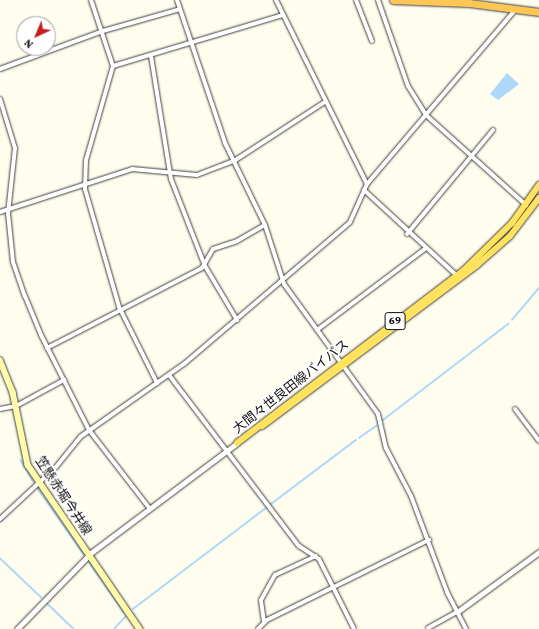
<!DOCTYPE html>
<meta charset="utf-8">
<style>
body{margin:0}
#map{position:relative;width:539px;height:629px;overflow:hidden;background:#fffded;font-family:"Crimson Pro","Noto Sans JP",serif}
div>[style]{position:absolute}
.water>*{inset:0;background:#aed8fa}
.stream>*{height:1.5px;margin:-0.75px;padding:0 0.75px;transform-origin:0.75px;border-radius:0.75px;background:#aed8fa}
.roads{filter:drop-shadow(0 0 1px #404040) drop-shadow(0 0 1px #404040)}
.minor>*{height:4px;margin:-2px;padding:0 2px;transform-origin:2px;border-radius:2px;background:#fff}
.tertiary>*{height:5px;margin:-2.5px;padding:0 2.5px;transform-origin:2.5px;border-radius:2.5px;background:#fff}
.secondary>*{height:5.5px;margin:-2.75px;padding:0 2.75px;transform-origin:2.75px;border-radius:2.75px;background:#fffba8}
.primary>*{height:6px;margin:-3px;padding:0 3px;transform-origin:3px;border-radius:3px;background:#ffe25d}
.trunk>*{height:7px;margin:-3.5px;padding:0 3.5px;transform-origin:3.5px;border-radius:3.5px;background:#fec655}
span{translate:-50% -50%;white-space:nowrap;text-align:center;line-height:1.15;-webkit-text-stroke:4px #fff;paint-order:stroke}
.shield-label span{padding:1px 3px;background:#fff;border:1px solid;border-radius:3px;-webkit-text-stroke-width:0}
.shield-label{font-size:12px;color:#0d0d0d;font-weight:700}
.street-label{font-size:13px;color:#0d0d0d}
.north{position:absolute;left:16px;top:16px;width:40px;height:40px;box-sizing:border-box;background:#fff;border:1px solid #9e9e9e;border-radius:50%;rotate:224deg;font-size:11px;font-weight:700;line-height:16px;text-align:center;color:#0d0d0d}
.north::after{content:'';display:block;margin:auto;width:14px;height:18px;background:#c5201d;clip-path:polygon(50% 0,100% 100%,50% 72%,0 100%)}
</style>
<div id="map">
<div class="water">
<i style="clip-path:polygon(507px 73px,519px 84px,498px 100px,490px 94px)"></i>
</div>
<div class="stream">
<i style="left:512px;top:320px;width:42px;rotate:-49.8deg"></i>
<i style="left:383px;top:420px;width:158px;rotate:-37.5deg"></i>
<i style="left:359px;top:438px;width:21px;rotate:-35deg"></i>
<i style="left:21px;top:460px;width:24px;rotate:60deg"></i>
<i style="left:37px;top:487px;width:82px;rotate:55deg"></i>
<i style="left:271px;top:504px;width:106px;rotate:-37deg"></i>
<i style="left:0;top:522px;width:4px;rotate:-45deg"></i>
<i style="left:0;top:558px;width:57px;rotate:43.6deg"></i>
<i style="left:90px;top:563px;width:60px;rotate:55.2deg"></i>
<i style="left:47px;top:603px;width:37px;rotate:44deg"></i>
<i style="left:133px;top:609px;width:167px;rotate:-37.2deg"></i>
<i style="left:114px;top:629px;width:18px;rotate:-47deg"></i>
</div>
<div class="roads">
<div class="minor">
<i style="left:91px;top:0;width:70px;rotate:71.6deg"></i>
<i style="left:113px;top:66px;width:98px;rotate:106deg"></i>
<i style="left:86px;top:160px;width:29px;rotate:92deg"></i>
<i style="left:85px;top:189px;width:123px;rotate:73.9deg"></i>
<i style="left:119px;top:307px;width:85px;rotate:63.4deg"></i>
<i style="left:177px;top:0;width:151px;rotate:71.4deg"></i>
<i style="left:225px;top:143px;width:91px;rotate:64deg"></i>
<i style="left:265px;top:225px;width:62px;rotate:72.1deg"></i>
<i style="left:284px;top:284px;width:160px;rotate:54.1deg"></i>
<i style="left:378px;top:414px;width:35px;rotate:77deg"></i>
<i style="left:386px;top:448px;width:54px;rotate:62.5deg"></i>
<i style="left:411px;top:496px;width:103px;rotate:69.4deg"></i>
<i style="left:447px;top:592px;width:42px;rotate:62.8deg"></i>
<i style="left:276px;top:0;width:205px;rotate:63.7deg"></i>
<i style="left:356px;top:0;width:44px;rotate:68.7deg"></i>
<i style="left:378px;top:0;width:91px;rotate:70.8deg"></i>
<i style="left:408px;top:86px;width:34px;rotate:58deg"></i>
<i style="left:426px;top:115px;width:135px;rotate:42deg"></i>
<i style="left:151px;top:56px;width:125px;rotate:80.8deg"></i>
<i style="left:171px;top:179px;width:93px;rotate:68.7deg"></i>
<i style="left:205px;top:266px;width:63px;rotate:59.3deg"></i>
<i style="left:113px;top:66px;width:177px;rotate:-16.7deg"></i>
<i style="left:0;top:69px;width:110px;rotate:-20.3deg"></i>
<i style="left:103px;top:31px;width:80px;rotate:-15.9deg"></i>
<i style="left:0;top:99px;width:51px;rotate:73deg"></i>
<i style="left:15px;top:148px;width:65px;rotate:96.1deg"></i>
<i style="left:8px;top:213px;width:49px;rotate:84.2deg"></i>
<i style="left:13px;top:262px;width:36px;rotate:71deg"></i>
<i style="left:25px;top:296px;width:42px;rotate:67.7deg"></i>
<i style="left:41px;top:335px;width:106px;rotate:63.2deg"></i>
<i style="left:89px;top:430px;width:100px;rotate:52.3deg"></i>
<i style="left:364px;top:190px;width:125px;rotate:42.7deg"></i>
<i style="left:0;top:212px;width:139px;rotate:-18deg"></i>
<i style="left:132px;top:169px;width:65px;rotate:5.3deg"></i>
<i style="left:197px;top:175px;width:40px;rotate:-21deg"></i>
<i style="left:234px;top:161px;width:108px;rotate:-33deg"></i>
<i style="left:407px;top:234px;width:135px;rotate:-50.4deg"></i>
<i style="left:317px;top:330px;width:135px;rotate:-36.9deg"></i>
<i style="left:47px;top:348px;width:174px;rotate:-27.3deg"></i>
<i style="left:202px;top:268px;width:22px;rotate:-60deg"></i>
<i style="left:213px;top:249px;width:25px;rotate:-18deg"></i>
<i style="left:237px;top:241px;width:32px;rotate:-30deg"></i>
<i style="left:169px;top:375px;width:215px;rotate:52.8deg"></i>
<i style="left:299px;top:546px;width:24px;rotate:33deg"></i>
<i style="left:319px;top:559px;width:78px;rotate:63.4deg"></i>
<i style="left:0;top:409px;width:16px;rotate:-11deg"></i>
<i style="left:16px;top:406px;width:55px;rotate:-28.4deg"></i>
<i style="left:515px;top:409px;width:40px;rotate:53deg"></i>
<i style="left:0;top:519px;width:76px;rotate:-42.9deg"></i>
<i style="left:56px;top:467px;width:38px;rotate:-51deg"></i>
<i style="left:80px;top:437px;width:127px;rotate:-35.1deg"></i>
<i style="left:184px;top:364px;width:218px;rotate:-40.5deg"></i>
<i style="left:350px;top:222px;width:42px;rotate:-65.9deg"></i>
<i style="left:367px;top:184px;width:230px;rotate:-49.6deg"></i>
<i style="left:264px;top:622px;width:22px;rotate:-98deg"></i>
<i style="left:261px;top:600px;width:29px;rotate:-61deg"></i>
<i style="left:275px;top:575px;width:45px;rotate:-24.9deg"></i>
<i style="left:428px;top:628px;width:33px;rotate:-29deg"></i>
<i style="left:258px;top:629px;width:13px;rotate:-45deg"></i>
<i style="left:267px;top:620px;width:181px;rotate:-26.3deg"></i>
</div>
<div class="tertiary">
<i style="left:457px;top:612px;width:102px;rotate:-36.2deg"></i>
<i style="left:17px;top:629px;width:107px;rotate:-45.8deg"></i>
<i style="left:92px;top:552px;width:181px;rotate:-36.9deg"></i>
</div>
<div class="secondary">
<i style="left:0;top:360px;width:35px;rotate:68deg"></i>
<i style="left:13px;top:392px;width:75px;rotate:78.4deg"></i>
<i style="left:28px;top:465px;width:199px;rotate:55.7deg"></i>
</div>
<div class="primary">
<i style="left:262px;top:426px;width:269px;rotate:-36.8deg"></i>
<i style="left:477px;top:265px;width:44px;rotate:-41.3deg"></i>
<i style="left:510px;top:236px;width:48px;rotate:-52.7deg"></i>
<i style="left:237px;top:443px;width:284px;rotate:-37.3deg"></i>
<i style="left:463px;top:271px;width:69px;rotate:-44.4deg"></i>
<i style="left:512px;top:223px;width:47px;rotate:-54.6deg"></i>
</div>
<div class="trunk">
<i style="left:393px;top:0;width:76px;rotate:2.3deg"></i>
<i style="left:469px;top:3px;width:71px;rotate:7.3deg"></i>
</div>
</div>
<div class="shield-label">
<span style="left:395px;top:321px">69</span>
</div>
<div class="street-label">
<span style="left:291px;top:387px;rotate:-38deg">大間々世良田線バイパス</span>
<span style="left:63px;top:496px;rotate:57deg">笠懸赤堀今井線</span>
</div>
<div class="north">N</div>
</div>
